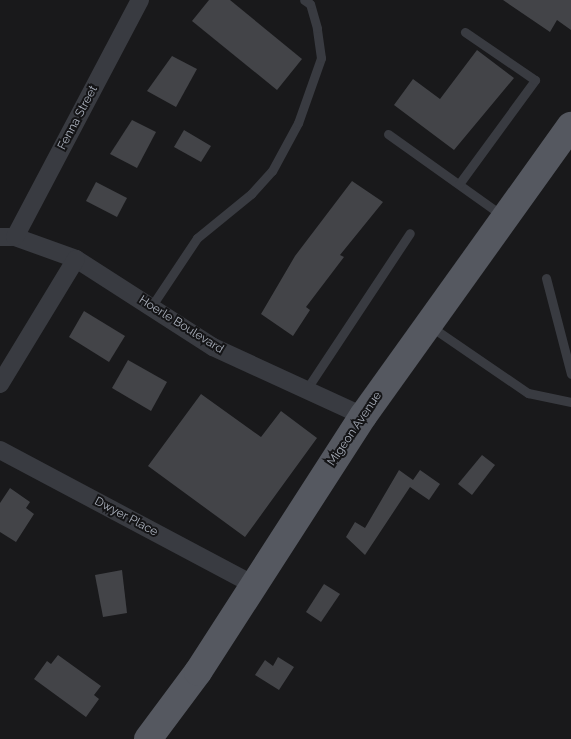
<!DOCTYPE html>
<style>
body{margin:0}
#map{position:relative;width:571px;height:739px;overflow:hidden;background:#19191b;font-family:Raleway,sans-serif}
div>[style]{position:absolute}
.building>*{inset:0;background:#434448}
.service>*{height:9px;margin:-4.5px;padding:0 4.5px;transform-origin:4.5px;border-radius:4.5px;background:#393b41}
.minor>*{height:18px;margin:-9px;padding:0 9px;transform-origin:9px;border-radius:9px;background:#393b41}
.primary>*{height:28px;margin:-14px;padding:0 14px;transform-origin:14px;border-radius:14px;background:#555860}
span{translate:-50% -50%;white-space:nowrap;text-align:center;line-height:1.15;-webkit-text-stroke:4px #141416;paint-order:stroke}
.street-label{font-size:12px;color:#aab0bc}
</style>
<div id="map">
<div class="building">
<i style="clip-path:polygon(209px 0,230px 0,302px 59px,277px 90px,192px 21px)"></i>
<i style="clip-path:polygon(503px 0,571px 0,571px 30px,557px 20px,550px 32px)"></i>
<i style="clip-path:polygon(477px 50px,514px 78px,454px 150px,394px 105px,413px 79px,440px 99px)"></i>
<i style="clip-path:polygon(172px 56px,197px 69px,176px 107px,147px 91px)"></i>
<i style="clip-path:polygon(132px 120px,156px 132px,137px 168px,110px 154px)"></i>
<i style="clip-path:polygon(184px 130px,211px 146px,201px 162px,174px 147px)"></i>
<i style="clip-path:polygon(352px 181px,383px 202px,340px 255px,344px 257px,306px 307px,310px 310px,293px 336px,261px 314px,295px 256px)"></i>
<i style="clip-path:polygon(96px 182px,127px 198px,117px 217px,86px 201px)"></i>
<i style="clip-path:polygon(84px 311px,125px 336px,109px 362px,69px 337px)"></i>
<i style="clip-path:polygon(128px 360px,167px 382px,151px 411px,112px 388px)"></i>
<i style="clip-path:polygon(201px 394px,261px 437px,281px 411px,317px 438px,245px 537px,148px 466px)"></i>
<i style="clip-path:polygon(482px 455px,495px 465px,472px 495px,458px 484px)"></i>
<i style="clip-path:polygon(399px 470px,413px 480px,420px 470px,440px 484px,429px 500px,410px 487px,365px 555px,346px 537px,355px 522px,365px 528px)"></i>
<i style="clip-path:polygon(10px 488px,30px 502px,26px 508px,34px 514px,16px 542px,0 532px,0 503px)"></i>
<i style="clip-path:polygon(122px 570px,127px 613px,103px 617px,95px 575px)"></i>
<i style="clip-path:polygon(324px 584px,340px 594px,321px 622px,306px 612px)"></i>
<i style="clip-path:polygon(58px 655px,101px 686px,94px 695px,99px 699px,86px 717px,34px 679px,47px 661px,51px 664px)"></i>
<i style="clip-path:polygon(278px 657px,294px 667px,279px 690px,255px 675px,265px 660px,273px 666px)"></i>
</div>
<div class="service">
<i style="left:388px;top:134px;width:141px;rotate:35.5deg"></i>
<i style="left:459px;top:184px;width:129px;rotate:-53.8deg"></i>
<i style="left:535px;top:80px;width:85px;rotate:-145.6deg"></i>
<i style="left:546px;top:278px;width:99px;rotate:75.4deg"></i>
<i style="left:151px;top:307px;width:83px;rotate:-56.3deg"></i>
<i style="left:197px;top:238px;width:70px;rotate:-39.2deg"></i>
<i style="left:251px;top:194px;width:31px;rotate:-48deg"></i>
<i style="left:272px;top:171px;width:55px;rotate:-61.6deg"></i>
<i style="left:298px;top:123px;width:69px;rotate:-70.5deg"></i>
<i style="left:321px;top:58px;width:30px;rotate:-98deg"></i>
<i style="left:317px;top:28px;width:25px;rotate:-106deg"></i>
<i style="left:310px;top:4px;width:7px;rotate:-146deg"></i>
<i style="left:430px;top:326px;width:119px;rotate:34.4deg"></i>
<i style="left:528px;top:393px;width:44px;rotate:11.8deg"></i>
<i style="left:306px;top:390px;width:188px;rotate:-56.5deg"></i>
</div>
<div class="minor">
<i style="left:0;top:237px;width:15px"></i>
<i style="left:15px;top:237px;width:65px;rotate:19.8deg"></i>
<i style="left:76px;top:259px;width:163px;rotate:32.7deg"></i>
<i style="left:213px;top:347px;width:165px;rotate:24.7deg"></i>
<i style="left:15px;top:237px;width:268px;rotate:-62.2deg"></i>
<i style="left:0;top:384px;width:146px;rotate:-58.7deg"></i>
<i style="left:0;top:450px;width:285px;rotate:28deg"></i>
</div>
<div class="primary">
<i style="left:148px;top:739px;width:84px;rotate:-53.3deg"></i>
<i style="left:198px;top:672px;width:305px;rotate:-57.2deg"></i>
<i style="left:363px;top:416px;width:357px;rotate:-54.4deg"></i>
</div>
<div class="street-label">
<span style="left:78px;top:118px;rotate:-62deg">Fenna Street</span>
<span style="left:181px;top:325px;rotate:32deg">Hoerle Boulevard</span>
<span style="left:355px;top:429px;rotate:-56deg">Migeon Avenue</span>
<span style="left:126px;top:517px;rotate:28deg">Dwyer Place</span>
</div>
</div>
